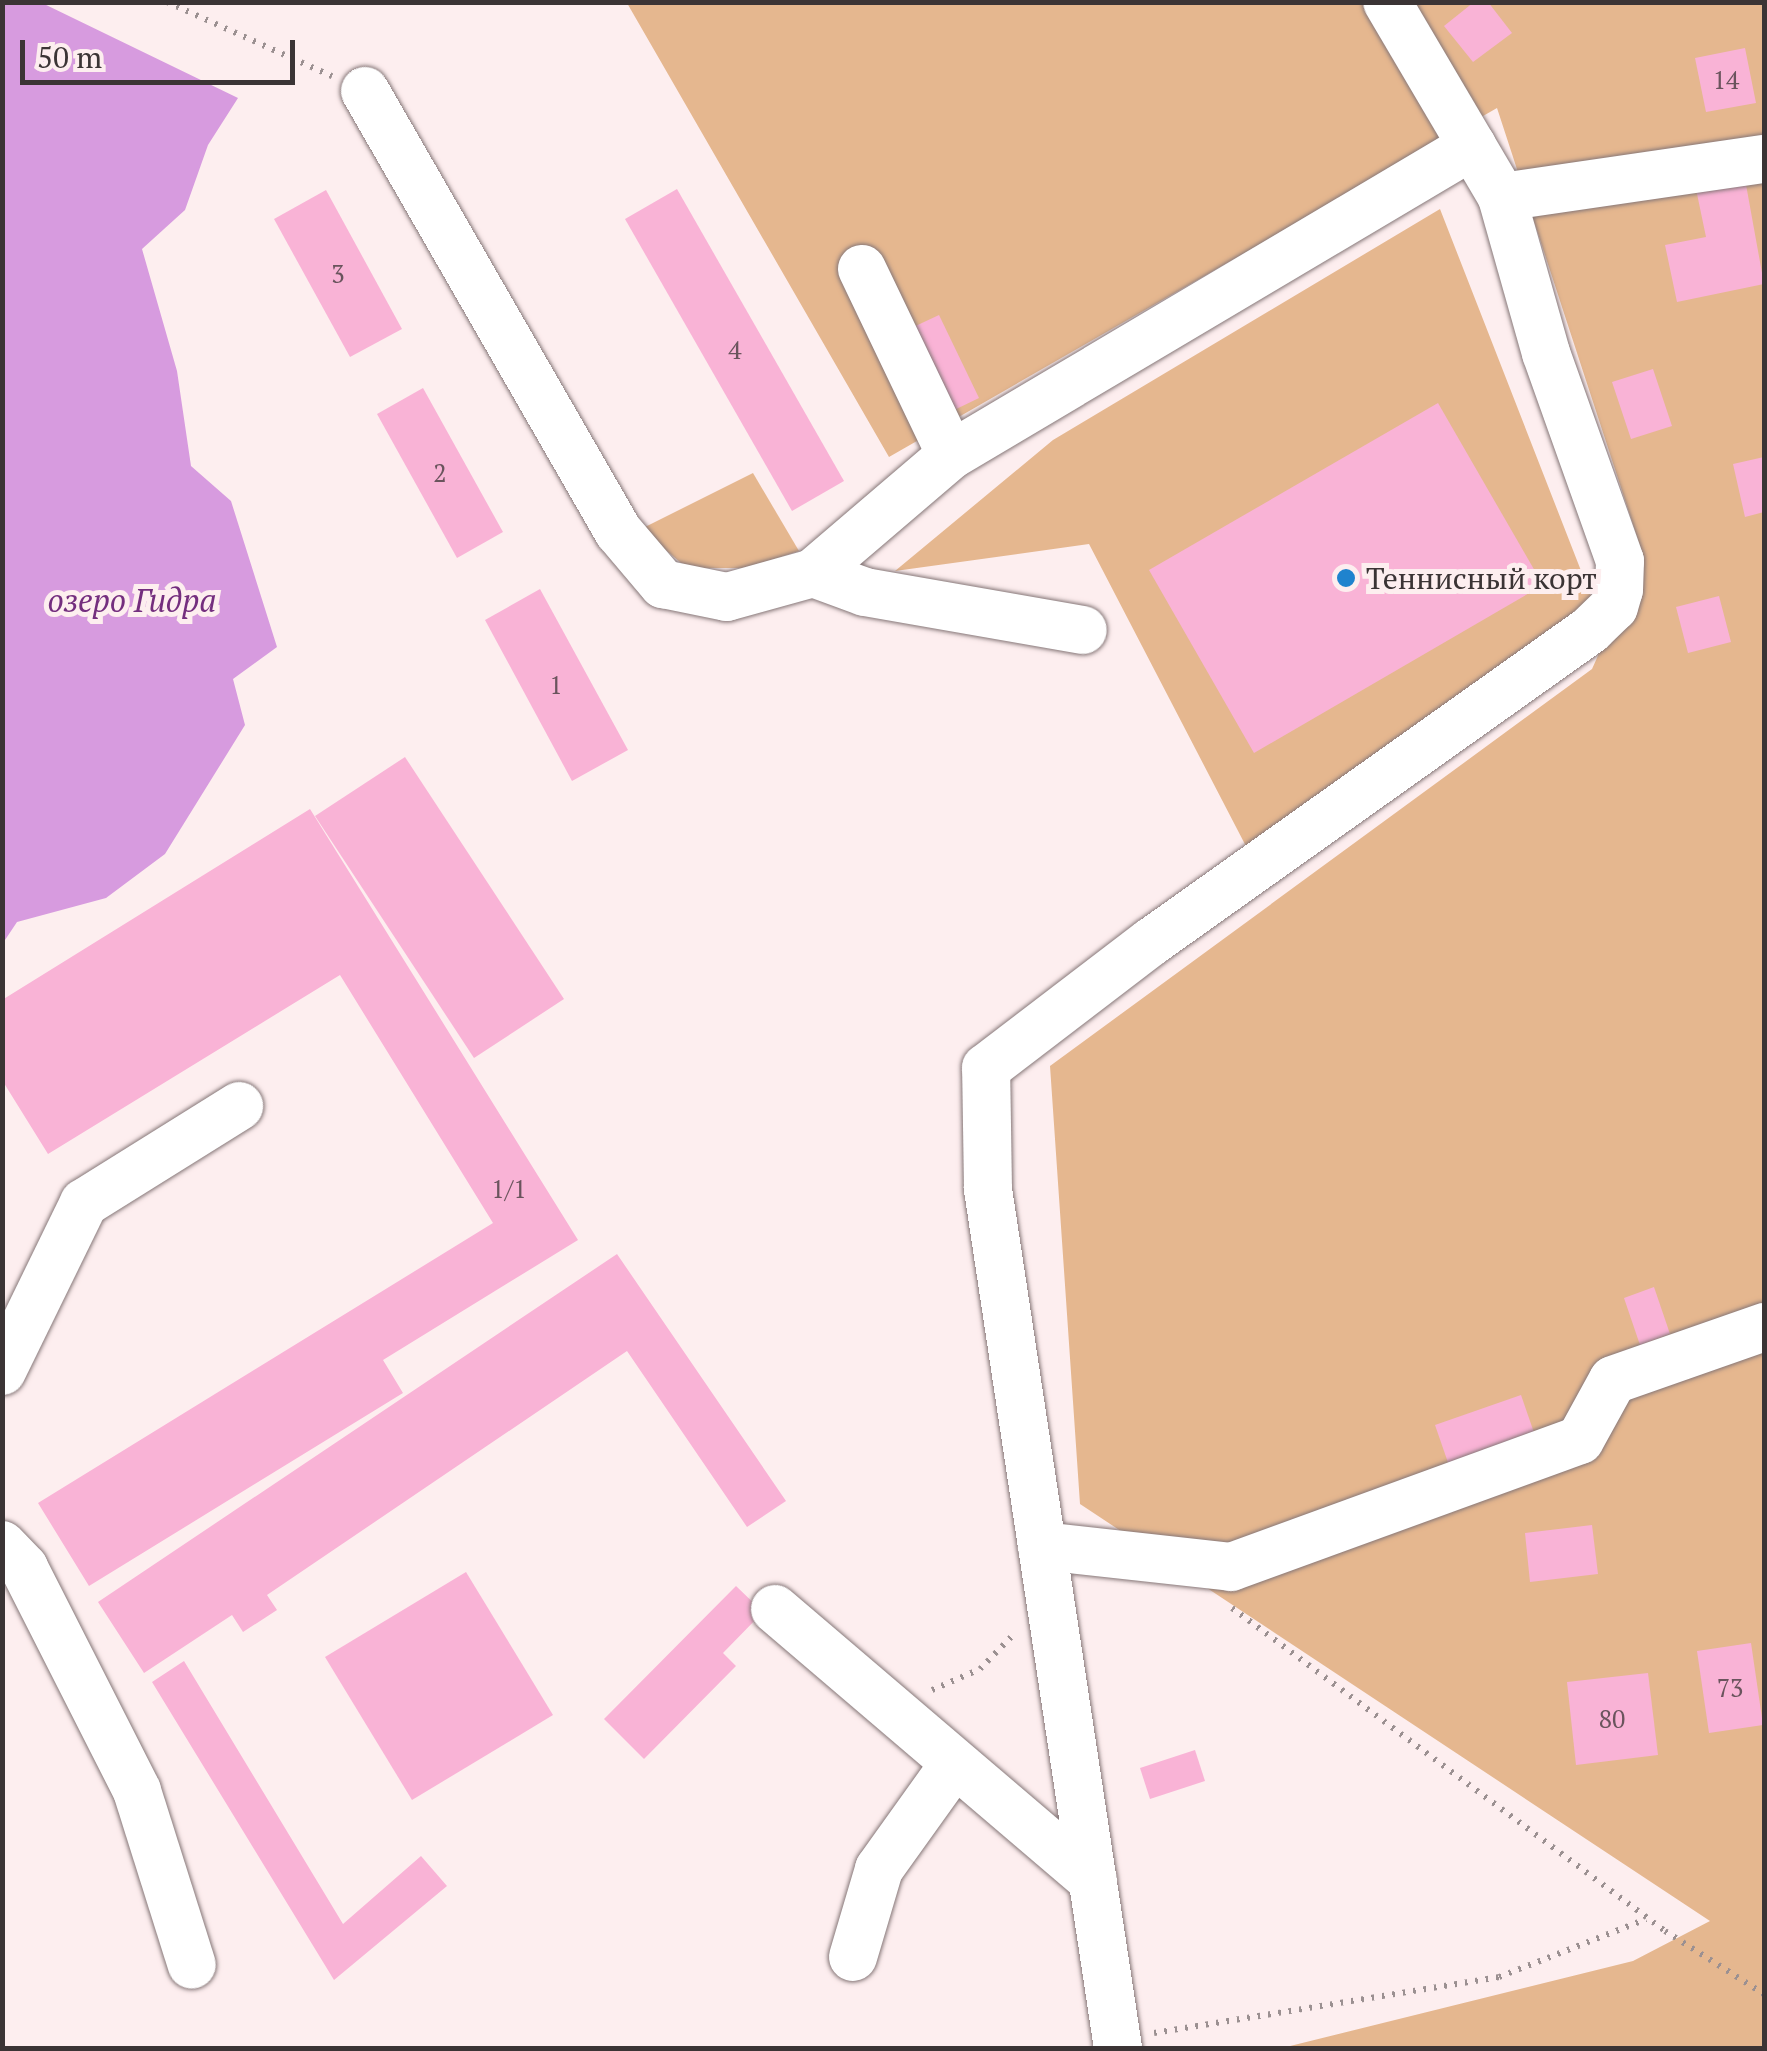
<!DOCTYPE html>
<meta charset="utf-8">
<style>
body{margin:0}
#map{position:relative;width:1767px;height:2051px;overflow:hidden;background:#fdeeef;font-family:"PT Serif",serif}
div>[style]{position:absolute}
.green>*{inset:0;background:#e5b78f}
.water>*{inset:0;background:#d79bdf}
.building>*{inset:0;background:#f9b3d6}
.path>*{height:6px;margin-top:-3px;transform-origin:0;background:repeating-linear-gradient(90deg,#9b9091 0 2.5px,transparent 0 10.5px)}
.roads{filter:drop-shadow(0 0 2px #867778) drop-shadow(0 0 2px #867778)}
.minor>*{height:48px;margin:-24px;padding:0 24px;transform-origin:24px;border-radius:24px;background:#fff}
.dots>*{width:28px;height:28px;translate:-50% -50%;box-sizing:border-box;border:5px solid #fdeeef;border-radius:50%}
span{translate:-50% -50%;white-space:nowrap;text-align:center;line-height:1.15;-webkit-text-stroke:10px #fdeeef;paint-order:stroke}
.number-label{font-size:25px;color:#6a545d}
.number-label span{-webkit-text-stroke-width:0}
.poi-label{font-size:30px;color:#3b3435}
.left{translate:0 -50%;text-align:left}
.water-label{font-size:32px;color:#742e7e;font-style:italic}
.frame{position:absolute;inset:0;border:5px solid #3b3435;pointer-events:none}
.scale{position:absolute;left:20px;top:40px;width:275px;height:45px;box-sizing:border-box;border:5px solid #3b3435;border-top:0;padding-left:12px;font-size:30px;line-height:35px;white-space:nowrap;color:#3b3435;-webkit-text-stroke:8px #fdeeef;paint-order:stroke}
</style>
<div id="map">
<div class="green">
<i style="clip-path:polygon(627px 3px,1764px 3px,1764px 2048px,1282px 2048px,1633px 1961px,1710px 1921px,1080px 1504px,1050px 1066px,1592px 669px,1643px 555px,1497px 108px,889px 457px)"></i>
<i style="clip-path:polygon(1440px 209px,1594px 604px,1249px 852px,1089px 544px,895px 571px,1053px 440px)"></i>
<i style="clip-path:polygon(753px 473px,799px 551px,747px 568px,687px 568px,641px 529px)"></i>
</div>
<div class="water">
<i style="clip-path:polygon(40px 2px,238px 98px,208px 145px,185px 210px,142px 249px,177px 371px,191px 466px,231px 501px,277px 647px,233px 679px,245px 725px,165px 854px,106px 898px,17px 922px,3px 943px,2px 3px)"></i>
</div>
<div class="building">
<i style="clip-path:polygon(1474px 2px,1488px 2px,1512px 33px,1473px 62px,1444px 26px)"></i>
<i style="clip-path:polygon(1745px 48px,1756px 103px,1706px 112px,1695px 58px)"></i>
<i style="clip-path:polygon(1745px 179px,1764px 284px,1677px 302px,1665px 245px,1706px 237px,1696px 189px)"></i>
<i style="clip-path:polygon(677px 189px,844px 481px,792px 511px,625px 219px)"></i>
<i style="clip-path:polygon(326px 190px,402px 329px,350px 357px,274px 219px)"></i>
<i style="clip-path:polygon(939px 315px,979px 398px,948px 413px,907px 330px)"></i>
<i style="clip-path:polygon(1653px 369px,1672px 426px,1631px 439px,1612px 382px)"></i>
<i style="clip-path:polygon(423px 388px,503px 532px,457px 558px,377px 414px)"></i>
<i style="clip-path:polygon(1438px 403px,1543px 585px,1254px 753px,1149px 570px)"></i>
<i style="clip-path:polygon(1764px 457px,1764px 512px,1745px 517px,1733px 464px)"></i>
<i style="clip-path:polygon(540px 589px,628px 750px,572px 781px,485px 620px)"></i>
<i style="clip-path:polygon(1719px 596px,1731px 642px,1688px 653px,1676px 607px)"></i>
<i style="clip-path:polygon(405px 757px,564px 999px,474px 1058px,315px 816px)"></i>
<i style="clip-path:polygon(310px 809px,578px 1240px,383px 1360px,403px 1393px,89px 1586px,38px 1503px,493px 1223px,340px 975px,48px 1154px,2px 1080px,2px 1000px)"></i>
<i style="clip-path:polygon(617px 1254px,786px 1501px,747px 1527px,627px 1351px,267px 1595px,277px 1610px,243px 1632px,232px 1615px,144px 1673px,98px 1602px)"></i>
<i style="clip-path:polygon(1654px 1287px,1670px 1334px,1640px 1345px,1624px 1298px)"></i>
<i style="clip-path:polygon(1521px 1395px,1539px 1447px,1453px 1477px,1435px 1425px)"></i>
<i style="clip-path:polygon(1592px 1525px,1598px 1574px,1530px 1582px,1525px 1533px)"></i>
<i style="clip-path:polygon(466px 1572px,553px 1715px,412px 1800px,325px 1657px)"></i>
<i style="clip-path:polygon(736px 1586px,763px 1612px,723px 1653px,736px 1666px,644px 1759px,604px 1719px)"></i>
<i style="clip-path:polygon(1751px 1643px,1763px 1725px,1709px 1733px,1697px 1651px)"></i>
<i style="clip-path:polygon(184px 1661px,343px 1924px,421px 1856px,447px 1886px,334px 1980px,152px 1682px)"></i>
<i style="clip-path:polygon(1648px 1673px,1658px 1755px,1576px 1765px,1567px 1682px)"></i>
<i style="clip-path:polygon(1195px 1750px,1205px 1781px,1150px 1799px,1140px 1768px)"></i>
</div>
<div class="path">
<i style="left:167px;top:2px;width:181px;rotate:24.2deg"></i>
<i style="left:1232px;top:1608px;width:540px;rotate:36.72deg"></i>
<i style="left:1665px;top:1931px;width:117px;rotate:32.5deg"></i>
<i style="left:932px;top:1690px;width:52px;rotate:-23.6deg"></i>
<i style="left:980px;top:1669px;width:50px;rotate:-45.8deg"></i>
<i style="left:1154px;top:2033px;width:350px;rotate:-9.2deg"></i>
<i style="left:1499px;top:1977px;width:158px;rotate:-21.5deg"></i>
</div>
<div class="roads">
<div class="minor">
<i style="left:365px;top:91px;width:508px;rotate:60.1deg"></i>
<i style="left:618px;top:531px;width:70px;rotate:49.7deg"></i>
<i style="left:663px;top:584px;width:65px;rotate:11.5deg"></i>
<i style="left:727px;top:597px;width:89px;rotate:-15.6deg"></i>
<i style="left:813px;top:573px;width:182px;rotate:-40.5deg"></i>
<i style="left:951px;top:455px;width:606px;rotate:-30.67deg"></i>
<i style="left:1502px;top:197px;width:265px;rotate:-8.3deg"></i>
<i style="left:862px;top:269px;width:206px;rotate:64.4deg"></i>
<i style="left:813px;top:573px;width:55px;rotate:20.1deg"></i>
<i style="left:865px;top:592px;width:221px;rotate:9.9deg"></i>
<i style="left:2px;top:1371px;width:187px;rotate:-64deg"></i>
<i style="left:84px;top:1203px;width:183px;rotate:-32deg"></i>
<i style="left:2px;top:1545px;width:32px;rotate:46deg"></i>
<i style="left:24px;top:1568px;width:250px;rotate:63.1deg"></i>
<i style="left:137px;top:1791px;width:182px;rotate:72.5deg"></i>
<i style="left:1042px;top:1546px;width:190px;rotate:6.3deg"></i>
<i style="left:1231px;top:1567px;width:371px;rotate:-20deg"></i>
<i style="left:1580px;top:1440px;width:68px;rotate:-61.2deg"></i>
<i style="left:1613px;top:1380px;width:160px;rotate:-19.3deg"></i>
<i style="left:775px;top:1609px;width:418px;rotate:40.5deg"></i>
<i style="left:853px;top:1957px;width:92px;rotate:-73.5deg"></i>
<i style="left:879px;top:1869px;width:130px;rotate:-54.4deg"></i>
<i style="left:1118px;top:2048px;width:869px;rotate:-98.61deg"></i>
<i style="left:988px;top:1189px;width:121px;rotate:-90.9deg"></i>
<i style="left:986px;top:1068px;width:208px;rotate:-37.4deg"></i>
<i style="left:1151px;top:942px;width:539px;rotate:-35.4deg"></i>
<i style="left:1590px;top:630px;width:33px;rotate:-44deg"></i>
<i style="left:1614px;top:607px;width:18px;rotate:-74deg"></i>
<i style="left:1619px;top:590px;width:29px;rotate:-88deg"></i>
<i style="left:1620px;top:561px;width:221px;rotate:-109.6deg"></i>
<i style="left:1546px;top:353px;width:162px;rotate:-105.8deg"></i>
<i style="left:1502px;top:197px;width:226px;rotate:-120.5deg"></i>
</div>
</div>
<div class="dots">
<i style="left:1346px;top:578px;background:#1f83ce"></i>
</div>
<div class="number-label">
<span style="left:1726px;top:80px">14</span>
<span style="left:338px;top:274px">3</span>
<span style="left:735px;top:350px">4</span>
<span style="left:440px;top:473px">2</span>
<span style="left:556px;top:685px">1</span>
<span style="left:509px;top:1189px">1/1</span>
<span style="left:1730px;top:1688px">73</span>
<span style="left:1612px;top:1719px">80</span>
</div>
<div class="poi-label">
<span class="left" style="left:1366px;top:578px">Теннисный корт</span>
</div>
<div class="water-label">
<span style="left:132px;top:600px">озеро Гидра</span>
</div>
<div class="frame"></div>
<div class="scale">50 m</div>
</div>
